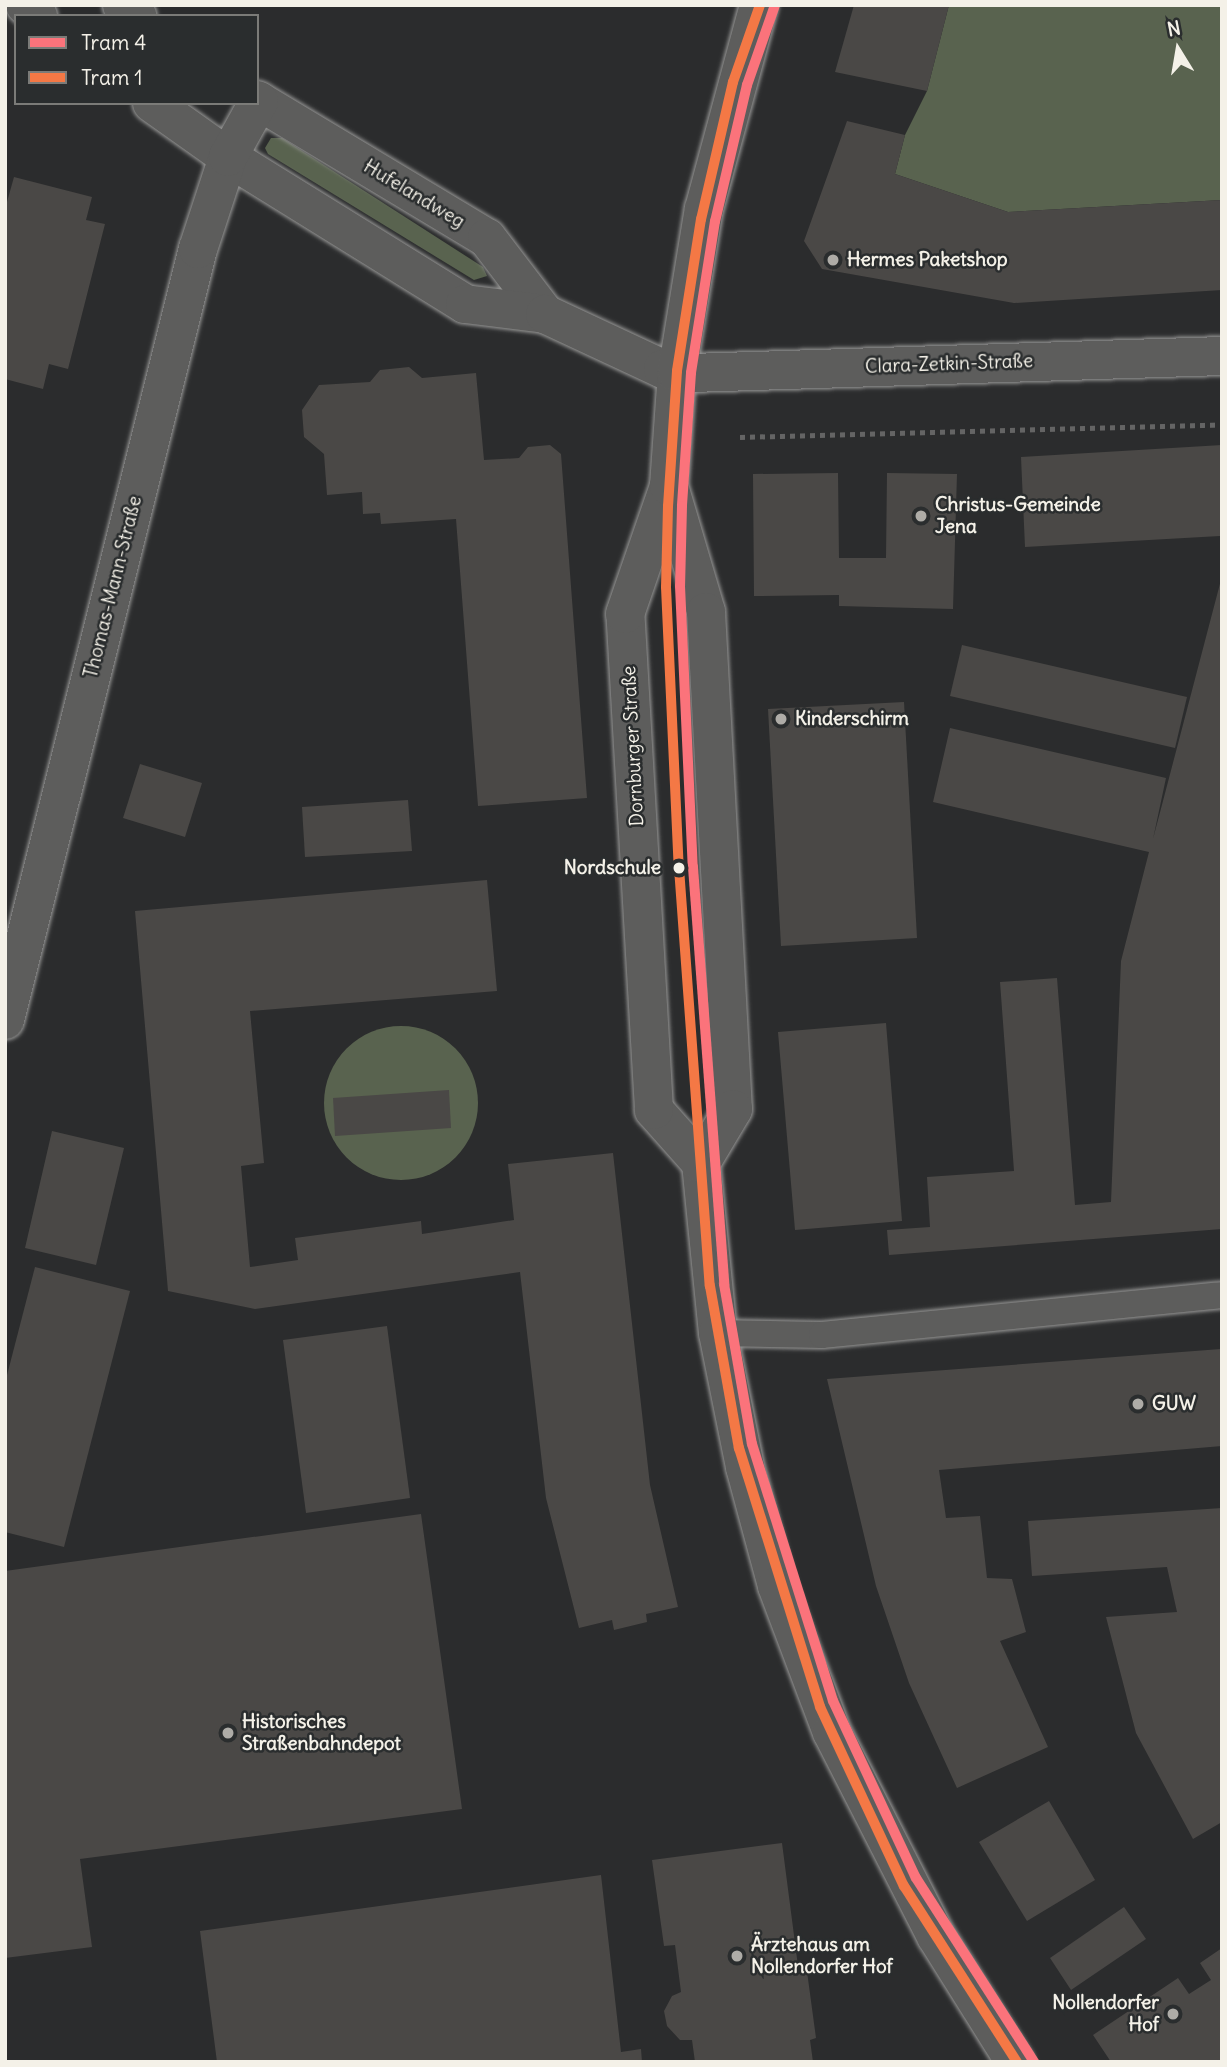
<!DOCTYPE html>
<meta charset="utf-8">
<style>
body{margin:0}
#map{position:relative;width:1227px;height:2067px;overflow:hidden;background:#2b2c2d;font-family:Delius,sans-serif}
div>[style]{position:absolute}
.green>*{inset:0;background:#59634f}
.round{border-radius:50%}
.building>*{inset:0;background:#4a4846}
.path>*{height:4.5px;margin-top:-2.25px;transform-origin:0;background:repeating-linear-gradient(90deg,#646464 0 5px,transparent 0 10px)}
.roads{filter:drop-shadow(0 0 2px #979796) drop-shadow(0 0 2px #979796)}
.lane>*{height:26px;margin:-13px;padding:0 13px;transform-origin:13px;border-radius:13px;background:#5d5d5c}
.street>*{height:38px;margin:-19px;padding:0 19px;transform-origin:19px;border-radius:19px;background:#5d5d5c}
.secondary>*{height:38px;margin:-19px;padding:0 19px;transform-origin:19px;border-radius:19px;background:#5d5d5c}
.tram-1>*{height:10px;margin:-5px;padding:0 5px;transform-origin:5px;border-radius:5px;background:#fb737b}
.tram-2>*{height:10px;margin:-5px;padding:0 5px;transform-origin:5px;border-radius:5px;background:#f47845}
.dots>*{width:19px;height:19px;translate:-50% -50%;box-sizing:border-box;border:4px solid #2a2d2e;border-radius:50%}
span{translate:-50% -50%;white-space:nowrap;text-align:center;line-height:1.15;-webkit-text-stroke:5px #2a2d2e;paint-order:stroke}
.street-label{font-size:19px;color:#f4f1e8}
.poi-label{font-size:19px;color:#f4f1e8;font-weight:700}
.left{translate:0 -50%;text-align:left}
.right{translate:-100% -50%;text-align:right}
.stop-label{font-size:19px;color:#f4f1e8;font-weight:700}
.frame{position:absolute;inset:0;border:7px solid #f4f1e8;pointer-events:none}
.legend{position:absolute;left:14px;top:14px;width:245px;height:91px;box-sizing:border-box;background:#2a2d2e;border:2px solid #7b7b78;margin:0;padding:9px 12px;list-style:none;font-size:21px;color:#f4f1e8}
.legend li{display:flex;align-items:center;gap:14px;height:35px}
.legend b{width:35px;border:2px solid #7b7b78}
.north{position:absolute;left:1143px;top:14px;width:70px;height:70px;-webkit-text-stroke:5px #2a2d2e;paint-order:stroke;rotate:349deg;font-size:19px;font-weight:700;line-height:28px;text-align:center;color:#f4f1e8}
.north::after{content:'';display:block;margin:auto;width:24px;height:32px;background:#f4f1e8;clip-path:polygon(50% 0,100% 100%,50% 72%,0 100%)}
</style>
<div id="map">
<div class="green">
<i style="clip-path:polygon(949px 5px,1222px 5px,1222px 200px,1008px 212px,895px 174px,905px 135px,927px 91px)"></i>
<i style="clip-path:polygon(271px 138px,282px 138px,483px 267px,487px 276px,474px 280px,268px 154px,265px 148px)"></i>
<i class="round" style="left:324px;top:1026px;width:154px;height:154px"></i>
</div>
<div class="building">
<i style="clip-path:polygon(854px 5px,949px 5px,927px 91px,835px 72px)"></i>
<i style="clip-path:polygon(847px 121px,905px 135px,895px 174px,1008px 212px,1222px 200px,1222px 290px,1014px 303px,822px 269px,804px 241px)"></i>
<i style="clip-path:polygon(14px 177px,92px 197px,86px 220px,105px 224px,68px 369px,49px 364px,43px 389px,5px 379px,5px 209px)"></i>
<i style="clip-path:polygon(409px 367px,422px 378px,476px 373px,484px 460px,519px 458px,528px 447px,550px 445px,561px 454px,587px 798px,478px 806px,456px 519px,381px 524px,380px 513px,363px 514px,362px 492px,327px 495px,324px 454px,304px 437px,302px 410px,319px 385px,370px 382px,380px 370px)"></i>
<i style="clip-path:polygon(1222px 445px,1220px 536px,1025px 547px,1021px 457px)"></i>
<i style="clip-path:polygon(838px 473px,839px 558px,886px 558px,887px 473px,957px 474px,953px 609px,839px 606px,839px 595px,754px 596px,753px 474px)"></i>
<i style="clip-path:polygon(1222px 576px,1222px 1229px,889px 1255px,887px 1230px,930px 1227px,927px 1177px,1014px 1171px,1000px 982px,1057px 978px,1075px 1205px,1111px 1202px,1121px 961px,1149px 852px,933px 802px,950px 728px,1166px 778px,1153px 839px)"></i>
<i style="clip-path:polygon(962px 645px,1187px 697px,1175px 748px,950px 696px)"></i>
<i style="clip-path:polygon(904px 702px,917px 938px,781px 946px,768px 709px)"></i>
<i style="clip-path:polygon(140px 764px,202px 783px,185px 837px,123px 818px)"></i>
<i style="clip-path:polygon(408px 800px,412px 851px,305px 857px,302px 807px)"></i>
<i style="clip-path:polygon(487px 880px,497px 991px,250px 1011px,264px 1163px,241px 1166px,250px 1267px,298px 1260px,295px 1238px,421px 1221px,422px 1234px,514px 1220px,508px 1164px,613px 1153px,650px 1485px,678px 1607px,646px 1614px,647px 1622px,614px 1630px,612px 1620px,579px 1628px,546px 1498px,520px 1272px,255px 1309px,168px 1291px,135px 911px)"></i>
<i style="clip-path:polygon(886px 1023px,902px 1221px,795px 1230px,778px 1032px)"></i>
<i style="clip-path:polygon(449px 1090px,451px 1128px,335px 1136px,333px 1098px)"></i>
<i style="clip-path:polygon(52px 1131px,124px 1148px,96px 1265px,25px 1248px)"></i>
<i style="clip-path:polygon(35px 1267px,130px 1291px,64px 1547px,5px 1532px,5px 1383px)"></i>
<i style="clip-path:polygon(387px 1326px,410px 1498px,306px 1513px,283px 1340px)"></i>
<i style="clip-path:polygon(1221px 1349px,1222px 1446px,939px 1470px,946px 1518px,980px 1516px,987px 1578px,1012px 1579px,1026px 1632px,1000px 1641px,1048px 1747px,957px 1788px,909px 1683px,876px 1586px,827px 1379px)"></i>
<i style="clip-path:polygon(1222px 1508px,1222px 1822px,1193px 1839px,1136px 1733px,1106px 1617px,1177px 1612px,1167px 1567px,1032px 1576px,1028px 1521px)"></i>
<i style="clip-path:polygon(421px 1514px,462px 1809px,80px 1859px,92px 1947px,5px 1958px,5px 1571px)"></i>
<i style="clip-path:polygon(1049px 1801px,1095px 1880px,1027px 1921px,979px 1842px)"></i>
<i style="clip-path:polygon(782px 1843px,798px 1966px,806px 1964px,816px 2038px,810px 2040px,813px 2062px,695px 2062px,692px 2040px,680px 2040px,667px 2026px,664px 2011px,672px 1996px,681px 1992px,675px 1945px,664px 1946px,652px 1860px)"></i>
<i style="clip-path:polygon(601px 1875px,621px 2052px,641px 2049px,642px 2062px,217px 2062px,200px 1931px)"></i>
<i style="clip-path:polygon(1124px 1907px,1146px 1939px,1071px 1990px,1050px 1958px)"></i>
<i style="clip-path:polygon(1222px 1948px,1222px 2062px,1111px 2062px,1093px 2035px,1178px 1978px,1189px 1994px,1211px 1980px,1200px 1963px)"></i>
</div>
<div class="path">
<i style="left:740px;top:437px;width:482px;rotate:-1.5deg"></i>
</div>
<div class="roads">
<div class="lane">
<i style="left:718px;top:1333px;width:104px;rotate:1.1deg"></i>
<i style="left:822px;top:1335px;width:402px;rotate:-5.7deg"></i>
</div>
<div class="street">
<i style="left:25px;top:5px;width:17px;rotate:40deg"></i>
<i style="left:122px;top:5px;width:19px;rotate:36deg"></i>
<i style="left:257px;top:100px;width:268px;rotate:31deg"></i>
<i style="left:487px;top:238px;width:96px;rotate:52.7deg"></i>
<i style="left:152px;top:103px;width:93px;rotate:35.4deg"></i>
<i style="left:228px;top:157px;width:279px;rotate:31.8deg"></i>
<i style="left:465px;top:304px;width:81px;rotate:7.1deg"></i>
<i style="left:545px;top:314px;width:130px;rotate:25deg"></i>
<i style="left:663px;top:369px;width:28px;rotate:8deg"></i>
<i style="left:691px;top:373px;width:531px;rotate:-1.83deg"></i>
<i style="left:5px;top:1020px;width:795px;rotate:-75.95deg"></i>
<i style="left:198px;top:249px;width:97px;rotate:-71.9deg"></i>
<i style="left:228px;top:157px;width:64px;rotate:-61deg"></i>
</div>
<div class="secondary">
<i style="left:669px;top:486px;width:131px;rotate:73.6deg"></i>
<i style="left:706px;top:612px;width:498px;rotate:86.9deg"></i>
<i style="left:733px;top:1109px;width:63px;rotate:120.7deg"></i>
<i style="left:701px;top:1163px;width:171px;rotate:84.3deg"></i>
<i style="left:718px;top:1333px;width:137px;rotate:78.6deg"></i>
<i style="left:745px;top:1467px;width:123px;rotate:74.9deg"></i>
<i style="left:777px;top:1586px;width:156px;rotate:69.4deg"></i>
<i style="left:832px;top:1732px;width:229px;rotate:63deg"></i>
<i style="left:936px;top:1936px;width:149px;rotate:57.9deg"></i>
<i style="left:701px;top:1163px;width:71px;rotate:-131.6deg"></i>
<i style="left:654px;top:1110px;width:497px;rotate:-93.3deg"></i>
<i style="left:625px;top:614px;width:135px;rotate:-71deg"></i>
<i style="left:669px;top:486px;width:113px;rotate:-86deg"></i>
<i style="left:677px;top:373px;width:166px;rotate:-80.7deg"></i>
<i style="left:704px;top:209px;width:211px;rotate:-74.9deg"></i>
</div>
</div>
<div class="tram-1">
<i style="left:775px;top:5px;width:85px;rotate:109.3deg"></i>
<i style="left:747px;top:85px;width:140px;rotate:103.2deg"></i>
<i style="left:715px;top:221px;width:154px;rotate:99deg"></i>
<i style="left:691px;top:373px;width:133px;rotate:93.9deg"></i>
<i style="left:682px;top:506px;width:80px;rotate:91.4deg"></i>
<i style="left:680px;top:586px;width:281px;rotate:87.4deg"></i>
<i style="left:693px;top:867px;width:418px;rotate:85.7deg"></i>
<i style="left:724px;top:1284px;width:162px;rotate:80.1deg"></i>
<i style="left:752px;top:1444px;width:269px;rotate:72.5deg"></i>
<i style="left:833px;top:1701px;width:195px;rotate:64.9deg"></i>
<i style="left:916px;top:1878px;width:219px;rotate:57.3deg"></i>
</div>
<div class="tram-2">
<i style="left:760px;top:5px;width:82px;rotate:109.3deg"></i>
<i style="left:733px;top:82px;width:141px;rotate:103.1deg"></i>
<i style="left:701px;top:219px;width:154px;rotate:99deg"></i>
<i style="left:677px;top:371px;width:135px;rotate:93.8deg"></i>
<i style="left:668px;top:506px;width:81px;rotate:91.4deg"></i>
<i style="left:666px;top:587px;width:281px;rotate:87.4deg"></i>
<i style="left:679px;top:868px;width:419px;rotate:85.8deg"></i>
<i style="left:710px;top:1286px;width:165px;rotate:79.9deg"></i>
<i style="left:739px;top:1448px;width:271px;rotate:72.6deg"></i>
<i style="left:820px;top:1707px;width:198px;rotate:64.9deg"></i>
<i style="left:904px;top:1886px;width:209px;rotate:57.3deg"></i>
</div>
<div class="dots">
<i style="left:833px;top:260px;background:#aeaca7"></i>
<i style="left:921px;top:516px;background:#aeaca7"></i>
<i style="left:781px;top:719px;background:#aeaca7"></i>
<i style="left:679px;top:868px;background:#f4f1e8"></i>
<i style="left:1138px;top:1404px;background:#aeaca7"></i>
<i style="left:228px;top:1733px;background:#aeaca7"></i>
<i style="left:737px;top:1956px;background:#aeaca7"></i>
<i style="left:1173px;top:2014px;background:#aeaca7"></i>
</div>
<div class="street-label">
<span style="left:414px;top:194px;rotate:31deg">Hufelandweg</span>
<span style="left:949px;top:364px;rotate:-2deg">Clara-Zetkin-Straße</span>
<span style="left:113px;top:587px;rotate:-76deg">Thomas-Mann-Straße</span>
<span style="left:633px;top:746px;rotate:-93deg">Dornburger Straße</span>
</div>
<div class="poi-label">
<span class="left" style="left:847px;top:260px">Hermes Paketshop</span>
<span class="left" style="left:935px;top:516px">Christus-Gemeinde<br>Jena</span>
<span class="left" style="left:795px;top:719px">Kinderschirm</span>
<span class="left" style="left:1152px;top:1404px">GUW</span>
<span class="left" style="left:242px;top:1733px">Historisches<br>Straßenbahndepot</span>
<span class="left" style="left:751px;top:1956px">Ärztehaus am<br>Nollendorfer Hof</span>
<span class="right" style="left:1159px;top:2014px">Nollendorfer<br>Hof</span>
</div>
<div class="stop-label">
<span class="right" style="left:661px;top:868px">Nordschule</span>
</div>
<div class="frame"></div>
<ul class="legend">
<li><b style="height:9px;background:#fb737b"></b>Tram 4</li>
<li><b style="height:9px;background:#f47845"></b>Tram 1</li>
</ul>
<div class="north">N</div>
</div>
